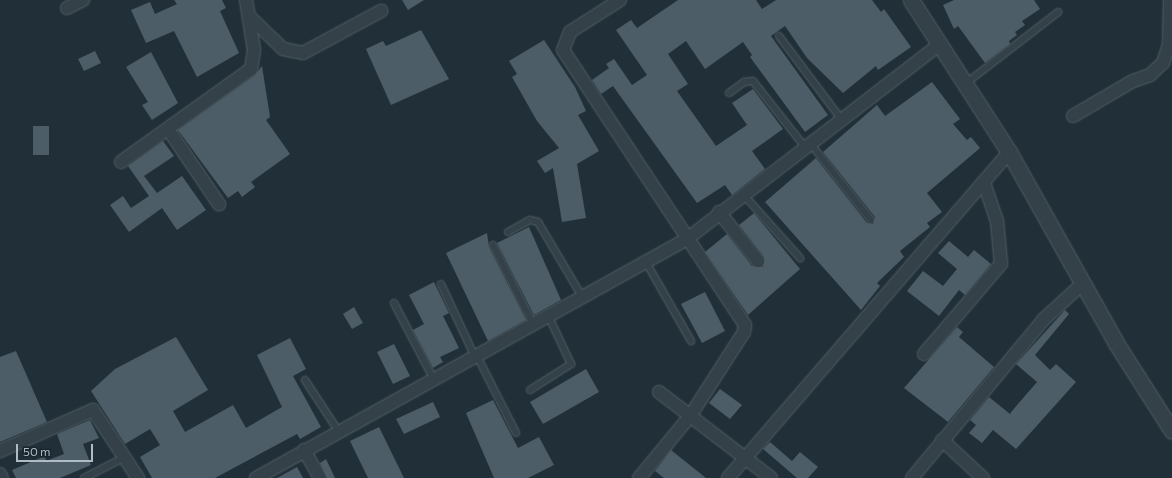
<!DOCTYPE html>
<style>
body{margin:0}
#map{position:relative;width:1172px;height:478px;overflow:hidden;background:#213038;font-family:Commissioner,sans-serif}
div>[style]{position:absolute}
.building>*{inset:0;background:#4c5d67}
.roads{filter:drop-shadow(0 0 1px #525f66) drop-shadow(0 0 1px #525f66)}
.service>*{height:6px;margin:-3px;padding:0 3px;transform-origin:3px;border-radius:3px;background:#344148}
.minor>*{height:12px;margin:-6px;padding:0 6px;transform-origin:6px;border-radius:6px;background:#344148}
.tertiary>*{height:15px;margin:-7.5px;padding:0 7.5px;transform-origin:7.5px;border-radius:7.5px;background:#344148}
span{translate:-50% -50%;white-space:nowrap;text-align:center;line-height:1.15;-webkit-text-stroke:3px #1a262d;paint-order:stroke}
.scale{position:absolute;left:16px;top:444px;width:77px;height:18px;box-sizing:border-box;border:2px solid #afbcc5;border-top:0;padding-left:5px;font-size:12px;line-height:14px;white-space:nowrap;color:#afbcc5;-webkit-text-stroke:3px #1a262d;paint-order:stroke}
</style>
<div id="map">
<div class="building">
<i style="clip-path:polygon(174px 0,222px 0,226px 8px,220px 11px,239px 53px,197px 77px,174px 31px,146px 43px,131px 10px,150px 2px,155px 14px,177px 4px)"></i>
<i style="clip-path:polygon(402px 0,424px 0,408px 10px)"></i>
<i style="clip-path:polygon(678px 0,756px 0,762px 9px,776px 0,872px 0,881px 12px,884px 9px,911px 47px,878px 70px,876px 66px,843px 93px,807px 58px,785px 26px,771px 36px,828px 115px,805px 132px,750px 57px,752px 55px,743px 42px,705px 69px,686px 41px,668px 54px,688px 84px,677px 91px,716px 146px,747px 125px,732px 103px,753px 89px,783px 129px,752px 151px,765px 169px,732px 195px,725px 185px,697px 203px,613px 86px,601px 94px,592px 80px,609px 68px,606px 64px,614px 59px,632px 85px,647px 75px,616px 30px,631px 20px,637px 28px)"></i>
<i style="clip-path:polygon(954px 0,1034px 0,1040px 9px,1022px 21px,1025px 25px,1015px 32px,1017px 35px,1009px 41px,1010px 44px,985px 63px,958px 26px,954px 29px,943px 5px)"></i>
<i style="clip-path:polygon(421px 30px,449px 79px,391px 105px,366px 49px,383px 41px,386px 46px)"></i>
<i style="clip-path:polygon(544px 40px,575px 87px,586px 111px,578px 115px,599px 151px,577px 164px,586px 218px,562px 222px,553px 168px,545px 173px,537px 161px,559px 148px,537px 121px,512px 77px,517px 74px,509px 61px)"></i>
<i style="clip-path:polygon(95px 51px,101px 63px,84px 71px,78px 59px)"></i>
<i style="clip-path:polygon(151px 52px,178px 103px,152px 120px,142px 105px,148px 102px,126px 67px)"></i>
<i style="clip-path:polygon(262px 66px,270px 117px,266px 120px,290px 154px,251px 182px,255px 187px,242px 197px,238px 191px,228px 198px,178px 130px,255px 75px)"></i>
<i style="clip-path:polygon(932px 82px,960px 119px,953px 124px,967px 140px,971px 137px,980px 148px,927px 193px,942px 212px,927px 223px,930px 227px,900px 251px,904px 257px,877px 283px,880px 286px,861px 310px,765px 202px,816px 158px,867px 223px,873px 224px,875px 217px,823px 152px,877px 105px,885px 116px)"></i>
<i style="clip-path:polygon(33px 126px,49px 126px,49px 155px,33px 155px)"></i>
<i style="clip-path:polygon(163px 141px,174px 156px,144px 176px,157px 193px,182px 176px,206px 210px,177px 230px,162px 208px,129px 232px,110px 205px,123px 196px,131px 208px,149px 196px,128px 166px)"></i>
<i style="clip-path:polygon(754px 213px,800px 269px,748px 315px,705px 252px,727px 234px,752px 266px,763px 267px,764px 257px,739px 225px)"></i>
<i style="clip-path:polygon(529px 227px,561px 300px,534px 315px,497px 243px)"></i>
<i style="clip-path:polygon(487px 233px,489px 247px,526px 320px,488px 341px,446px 253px)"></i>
<i style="clip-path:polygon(949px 241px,968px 257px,974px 250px,991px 264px,965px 295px,959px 290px,939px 316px,907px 291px,923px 271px,943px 286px,957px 269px,938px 253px)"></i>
<i style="clip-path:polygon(434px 282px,449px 313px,443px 316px,459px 348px,440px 357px,443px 362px,433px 368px,413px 330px,424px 324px,409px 295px)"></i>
<i style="clip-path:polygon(705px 292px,725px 331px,702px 343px,681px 304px)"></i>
<i style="clip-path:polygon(354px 307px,363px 323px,352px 329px,343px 314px)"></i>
<i style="clip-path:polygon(1065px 310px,1069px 314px,1035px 355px,1050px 370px,1056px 364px,1076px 382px,1016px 449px,993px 430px,982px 443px,969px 433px,976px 425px,970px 420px,989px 397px,1010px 414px,1012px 411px,1037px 382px,1016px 364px)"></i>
<i style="clip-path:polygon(957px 327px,963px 332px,959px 337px,994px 367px,948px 422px,904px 388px)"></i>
<i style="clip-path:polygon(176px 337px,208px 390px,173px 411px,185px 432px,233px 405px,246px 428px,282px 407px,257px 355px,290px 338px,306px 369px,293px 376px,321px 427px,300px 439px,297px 434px,215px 478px,152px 478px,140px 457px,160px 445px,150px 429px,125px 444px,91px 391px,115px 369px)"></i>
<i style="clip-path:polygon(394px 344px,410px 376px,393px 384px,377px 352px)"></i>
<i style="clip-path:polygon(16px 351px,47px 422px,0 442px,0 357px)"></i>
<i style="clip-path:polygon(586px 369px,599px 392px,543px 424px,530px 402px)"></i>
<i style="clip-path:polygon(720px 389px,742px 405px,730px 419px,709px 403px)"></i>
<i style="clip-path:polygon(493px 400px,518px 448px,539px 437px,554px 465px,528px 478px,494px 478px,466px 413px)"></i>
<i style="clip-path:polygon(433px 402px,440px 417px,404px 434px,396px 419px)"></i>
<i style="clip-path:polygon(90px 420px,99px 438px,83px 444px,91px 465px,60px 478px,16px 478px,12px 470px,45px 456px,46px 461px,64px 454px,57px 434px)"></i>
<i style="clip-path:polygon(379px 427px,404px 478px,368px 478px,350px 441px)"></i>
<i style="clip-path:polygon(770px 442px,792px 461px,800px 452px,818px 467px,808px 478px,797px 478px,763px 449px)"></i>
<i style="clip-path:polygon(671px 450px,706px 478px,664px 478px,655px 471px)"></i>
<i style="clip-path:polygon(326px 459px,335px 478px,327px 478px,320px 463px)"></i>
<i style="clip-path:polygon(297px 467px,303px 478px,277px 478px)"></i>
</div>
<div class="roads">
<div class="service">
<i style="left:779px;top:36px;width:104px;rotate:53.2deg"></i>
<i style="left:965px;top:84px;width:118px;rotate:-37.7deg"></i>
<i style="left:729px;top:93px;width:19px;rotate:-36deg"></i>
<i style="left:744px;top:82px;width:9px;rotate:-6deg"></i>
<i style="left:753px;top:81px;width:84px;rotate:51.8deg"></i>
<i style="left:810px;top:143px;width:98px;rotate:51.6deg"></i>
<i style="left:743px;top:194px;width:86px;rotate:48.3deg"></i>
<i style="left:508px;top:232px;width:25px;rotate:-29deg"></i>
<i style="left:530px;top:220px;width:8px;rotate:14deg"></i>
<i style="left:538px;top:222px;width:88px;rotate:59.4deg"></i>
<i style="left:493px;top:245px;width:91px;rotate:63.2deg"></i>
<i style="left:646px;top:262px;width:91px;rotate:60.3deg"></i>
<i style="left:441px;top:284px;width:81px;rotate:65deg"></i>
<i style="left:394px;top:303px;width:87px;rotate:62.5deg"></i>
<i style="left:478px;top:358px;width:84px;rotate:63.1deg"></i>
<i style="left:305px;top:380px;width:62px;rotate:56.8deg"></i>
<i style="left:530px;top:390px;width:49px;rotate:-32.4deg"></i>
<i style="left:571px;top:364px;width:52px;rotate:-115.1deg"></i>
<i style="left:84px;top:478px;width:46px;rotate:-27.1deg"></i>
</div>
<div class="minor">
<i style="left:620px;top:0;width:59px;rotate:147.4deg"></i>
<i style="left:570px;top:32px;width:19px;rotate:111deg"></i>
<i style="left:563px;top:50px;width:330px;rotate:56.5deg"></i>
<i style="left:745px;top:325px;width:7px;rotate:98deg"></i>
<i style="left:744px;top:332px;width:100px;rotate:122.7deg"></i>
<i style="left:690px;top:416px;width:80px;rotate:129.4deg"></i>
<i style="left:67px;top:8px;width:18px;rotate:-27deg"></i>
<i style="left:250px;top:17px;width:46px;rotate:44.1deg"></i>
<i style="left:283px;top:49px;width:20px;rotate:11deg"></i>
<i style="left:303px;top:53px;width:89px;rotate:-28.3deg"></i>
<i style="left:1073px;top:116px;width:69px;rotate:-30.3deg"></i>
<i style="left:1133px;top:81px;width:18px;rotate:-19deg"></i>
<i style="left:1150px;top:75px;width:18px;rotate:-43deg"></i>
<i style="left:1163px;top:63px;width:19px;rotate:-72deg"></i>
<i style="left:1169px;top:45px;width:45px;rotate:-88.7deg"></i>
<i style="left:168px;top:129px;width:91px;rotate:55.8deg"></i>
<i style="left:121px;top:162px;width:160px;rotate:-35.6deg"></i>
<i style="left:251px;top:69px;width:19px;rotate:-81deg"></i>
<i style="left:254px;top:50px;width:51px;rotate:-99.1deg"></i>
<i style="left:719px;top:212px;width:63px;rotate:51.5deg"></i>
<i style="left:924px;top:354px;width:118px;rotate:-49.5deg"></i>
<i style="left:1001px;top:264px;width:43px;rotate:-95.3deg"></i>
<i style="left:997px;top:221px;width:40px;rotate:-108.9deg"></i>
<i style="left:659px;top:392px;width:141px;rotate:37.5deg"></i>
<i style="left:942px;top:440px;width:56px;rotate:42.8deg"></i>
<i style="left:304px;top:450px;width:32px;rotate:60deg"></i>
<i style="left:0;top:451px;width:102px;rotate:-23.8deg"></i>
<i style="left:93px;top:410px;width:82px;rotate:56.5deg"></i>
<i style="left:0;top:474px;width:4px;rotate:63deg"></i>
<i style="left:256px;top:478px;width:493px;rotate:-29deg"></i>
<i style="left:687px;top:239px;width:319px;rotate:-37.6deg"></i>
<i style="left:728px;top:478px;width:430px;rotate:-49.2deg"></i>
<i style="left:912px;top:478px;width:205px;rotate:-50.3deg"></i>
<i style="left:1043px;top:320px;width:53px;rotate:-42.7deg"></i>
</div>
<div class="tertiary">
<i style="left:911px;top:0;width:181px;rotate:57.2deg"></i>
<i style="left:1009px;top:152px;width:219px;rotate:60.7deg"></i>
<i style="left:1116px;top:343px;width:104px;rotate:57.5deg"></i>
</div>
</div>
<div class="scale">50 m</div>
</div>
